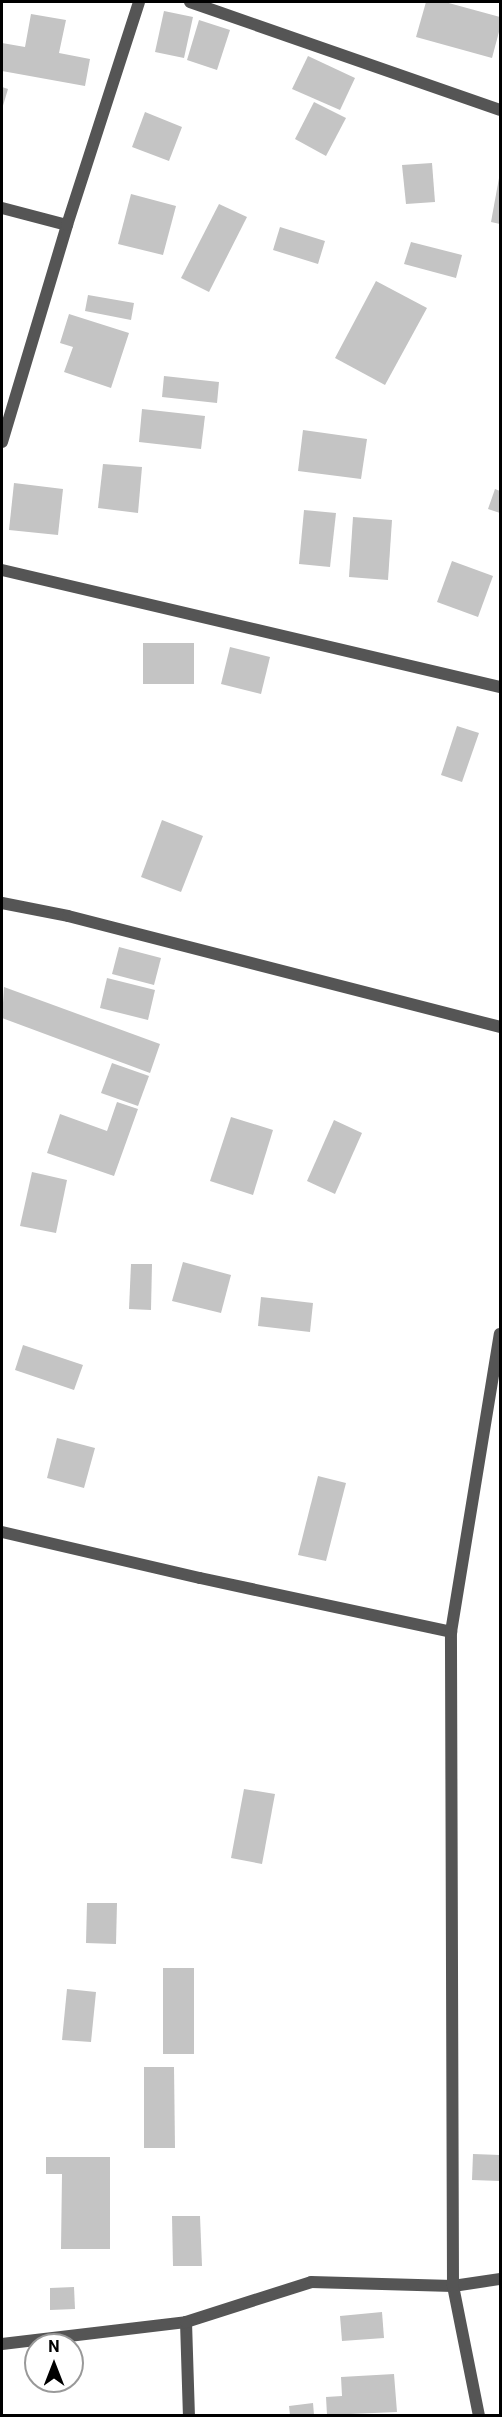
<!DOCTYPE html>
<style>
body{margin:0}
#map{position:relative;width:502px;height:2417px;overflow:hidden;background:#fff;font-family:Roboto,sans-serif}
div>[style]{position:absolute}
.building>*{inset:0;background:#c4c4c4}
.minor>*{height:12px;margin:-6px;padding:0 6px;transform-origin:6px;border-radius:6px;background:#555}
span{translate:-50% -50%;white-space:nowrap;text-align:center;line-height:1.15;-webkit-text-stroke:6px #fff;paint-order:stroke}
.frame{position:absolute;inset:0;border:3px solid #000;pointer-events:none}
.north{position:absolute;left:24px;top:2333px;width:60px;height:60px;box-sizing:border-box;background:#fff;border:2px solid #999;border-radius:50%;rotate:0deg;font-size:16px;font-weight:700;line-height:24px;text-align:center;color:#000}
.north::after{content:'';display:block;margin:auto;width:21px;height:27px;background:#000;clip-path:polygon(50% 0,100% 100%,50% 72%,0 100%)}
</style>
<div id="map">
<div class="building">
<i style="clip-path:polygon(426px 2px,445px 2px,500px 17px,500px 28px,492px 58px,416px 37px)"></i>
<i style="clip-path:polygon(164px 11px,193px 17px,184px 58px,155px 52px)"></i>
<i style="clip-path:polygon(31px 14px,66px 20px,59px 53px,90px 59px,85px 86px,2px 71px,2px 43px,25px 47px)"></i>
<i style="clip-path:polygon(199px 20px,230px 30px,217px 70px,187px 60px)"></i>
<i style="clip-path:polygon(308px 56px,355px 78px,340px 110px,292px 89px)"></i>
<i style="clip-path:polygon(2px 87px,8px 89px,2px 109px)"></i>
<i style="clip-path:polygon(314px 102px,346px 118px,326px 156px,295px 139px)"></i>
<i style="clip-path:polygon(145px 112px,182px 127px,169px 161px,132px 147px)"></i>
<i style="clip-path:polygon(432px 163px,435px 202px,406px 204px,402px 165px)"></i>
<i style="clip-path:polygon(499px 178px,500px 178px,500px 224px,491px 222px)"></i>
<i style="clip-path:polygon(131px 194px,176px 206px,163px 255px,118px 244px)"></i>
<i style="clip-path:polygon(219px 204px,247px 217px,209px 292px,181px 278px)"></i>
<i style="clip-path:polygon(280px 227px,325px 241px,318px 264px,273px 250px)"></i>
<i style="clip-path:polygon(411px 242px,462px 255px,456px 278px,404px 264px)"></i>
<i style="clip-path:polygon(376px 281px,427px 308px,385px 385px,335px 358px)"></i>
<i style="clip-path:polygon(88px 295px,134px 303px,131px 320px,85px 311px)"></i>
<i style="clip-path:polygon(69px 314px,129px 333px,111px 388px,64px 372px,73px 347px,60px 343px)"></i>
<i style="clip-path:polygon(164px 376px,219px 382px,217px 403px,162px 397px)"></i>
<i style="clip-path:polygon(142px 409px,205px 416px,201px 449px,139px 442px)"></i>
<i style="clip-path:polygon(303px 430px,367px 439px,361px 479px,298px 471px)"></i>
<i style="clip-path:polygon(103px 464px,142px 467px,138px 513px,98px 508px)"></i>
<i style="clip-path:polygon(14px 483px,63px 489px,58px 535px,9px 530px)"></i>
<i style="clip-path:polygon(495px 489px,500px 491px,500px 513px,488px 509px)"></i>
<i style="clip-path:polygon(304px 510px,336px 513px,330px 567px,299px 564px)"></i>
<i style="clip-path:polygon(353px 517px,392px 520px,388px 580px,349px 577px)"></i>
<i style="clip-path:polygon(452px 561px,493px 576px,478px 617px,437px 602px)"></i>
<i style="clip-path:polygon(143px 643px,194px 643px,194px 684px,143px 684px)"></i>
<i style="clip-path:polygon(230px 647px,270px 657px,261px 694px,221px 684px)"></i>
<i style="clip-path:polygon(457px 726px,479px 733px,462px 782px,441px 775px)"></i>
<i style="clip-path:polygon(162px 820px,203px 836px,181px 892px,141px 877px)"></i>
<i style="clip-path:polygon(119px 947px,161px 958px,154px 985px,112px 974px)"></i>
<i style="clip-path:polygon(107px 978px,155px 990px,148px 1020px,100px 1008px)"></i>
<i style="clip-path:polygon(4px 987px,160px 1044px,150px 1073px,2px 1018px)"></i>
<i style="clip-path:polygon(112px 1063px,149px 1076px,138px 1106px,101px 1093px)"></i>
<i style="clip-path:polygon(117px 1102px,138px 1109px,114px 1176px,47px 1153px,60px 1114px,107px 1131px)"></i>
<i style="clip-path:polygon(231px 1117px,273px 1130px,253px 1195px,210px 1181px)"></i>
<i style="clip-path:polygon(334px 1120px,362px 1133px,335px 1194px,307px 1181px)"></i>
<i style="clip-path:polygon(32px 1172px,67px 1180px,56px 1233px,20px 1226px)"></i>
<i style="clip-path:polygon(183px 1262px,231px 1275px,221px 1313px,172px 1301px)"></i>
<i style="clip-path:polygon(131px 1264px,152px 1264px,151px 1310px,129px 1309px)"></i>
<i style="clip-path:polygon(261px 1297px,313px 1303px,310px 1332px,258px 1326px)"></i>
<i style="clip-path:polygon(23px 1345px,83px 1365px,74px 1390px,15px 1370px)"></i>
<i style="clip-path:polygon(57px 1438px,95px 1448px,84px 1488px,47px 1478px)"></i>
<i style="clip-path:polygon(318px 1476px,346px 1483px,326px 1561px,298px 1555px)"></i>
<i style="clip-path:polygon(244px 1789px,275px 1794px,262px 1864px,231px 1858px)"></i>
<i style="clip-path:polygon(87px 1903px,117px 1903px,116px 1944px,86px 1943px)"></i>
<i style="clip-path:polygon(163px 1968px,194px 1968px,194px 2054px,163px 2054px)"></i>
<i style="clip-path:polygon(67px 1989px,96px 1992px,91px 2042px,62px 2040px)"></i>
<i style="clip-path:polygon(144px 2067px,174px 2067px,175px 2148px,144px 2148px)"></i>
<i style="clip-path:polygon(473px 2154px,500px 2155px,500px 2181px,472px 2180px)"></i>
<i style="clip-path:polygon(46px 2157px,110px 2157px,110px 2249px,61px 2249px,62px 2174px,46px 2174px)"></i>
<i style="clip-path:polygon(172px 2216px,200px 2216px,202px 2266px,173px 2266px)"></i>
<i style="clip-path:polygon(74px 2287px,75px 2309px,50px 2310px,50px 2288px)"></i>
<i style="clip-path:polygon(382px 2312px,384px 2338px,342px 2341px,340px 2316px)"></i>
<i style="clip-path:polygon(394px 2374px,397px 2412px,327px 2415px,326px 2397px,342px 2396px,341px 2377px)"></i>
<i style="clip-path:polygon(313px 2403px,314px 2415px,290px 2415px,289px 2406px)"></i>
</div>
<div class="minor">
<i style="left:190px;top:2px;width:328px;rotate:19.2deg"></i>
<i style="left:2px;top:208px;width:67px;rotate:14.7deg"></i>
<i style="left:2px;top:442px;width:227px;rotate:-73.3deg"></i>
<i style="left:67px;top:225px;width:234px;rotate:-72.1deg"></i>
<i style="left:2px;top:570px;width:512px;rotate:13.22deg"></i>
<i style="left:2px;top:903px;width:67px;rotate:11.1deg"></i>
<i style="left:68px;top:916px;width:446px;rotate:14.4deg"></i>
<i style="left:2px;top:1532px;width:203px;rotate:13.1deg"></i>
<i style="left:200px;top:1578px;width:257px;rotate:12.1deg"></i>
<i style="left:186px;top:2322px;width:94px;rotate:88.2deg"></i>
<i style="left:2px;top:2344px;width:185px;rotate:-6.8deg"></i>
<i style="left:186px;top:2322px;width:131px;rotate:-17.7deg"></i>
<i style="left:311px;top:2282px;width:142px;rotate:1.6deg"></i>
<i style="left:453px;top:2286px;width:48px;rotate:-8.5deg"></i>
<i style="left:479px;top:2416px;width:133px;rotate:-101.3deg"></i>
<i style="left:453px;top:2286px;width:654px;rotate:-90.18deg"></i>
<i style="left:451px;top:1632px;width:302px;rotate:-80.7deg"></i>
</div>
<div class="frame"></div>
<div class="north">N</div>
</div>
